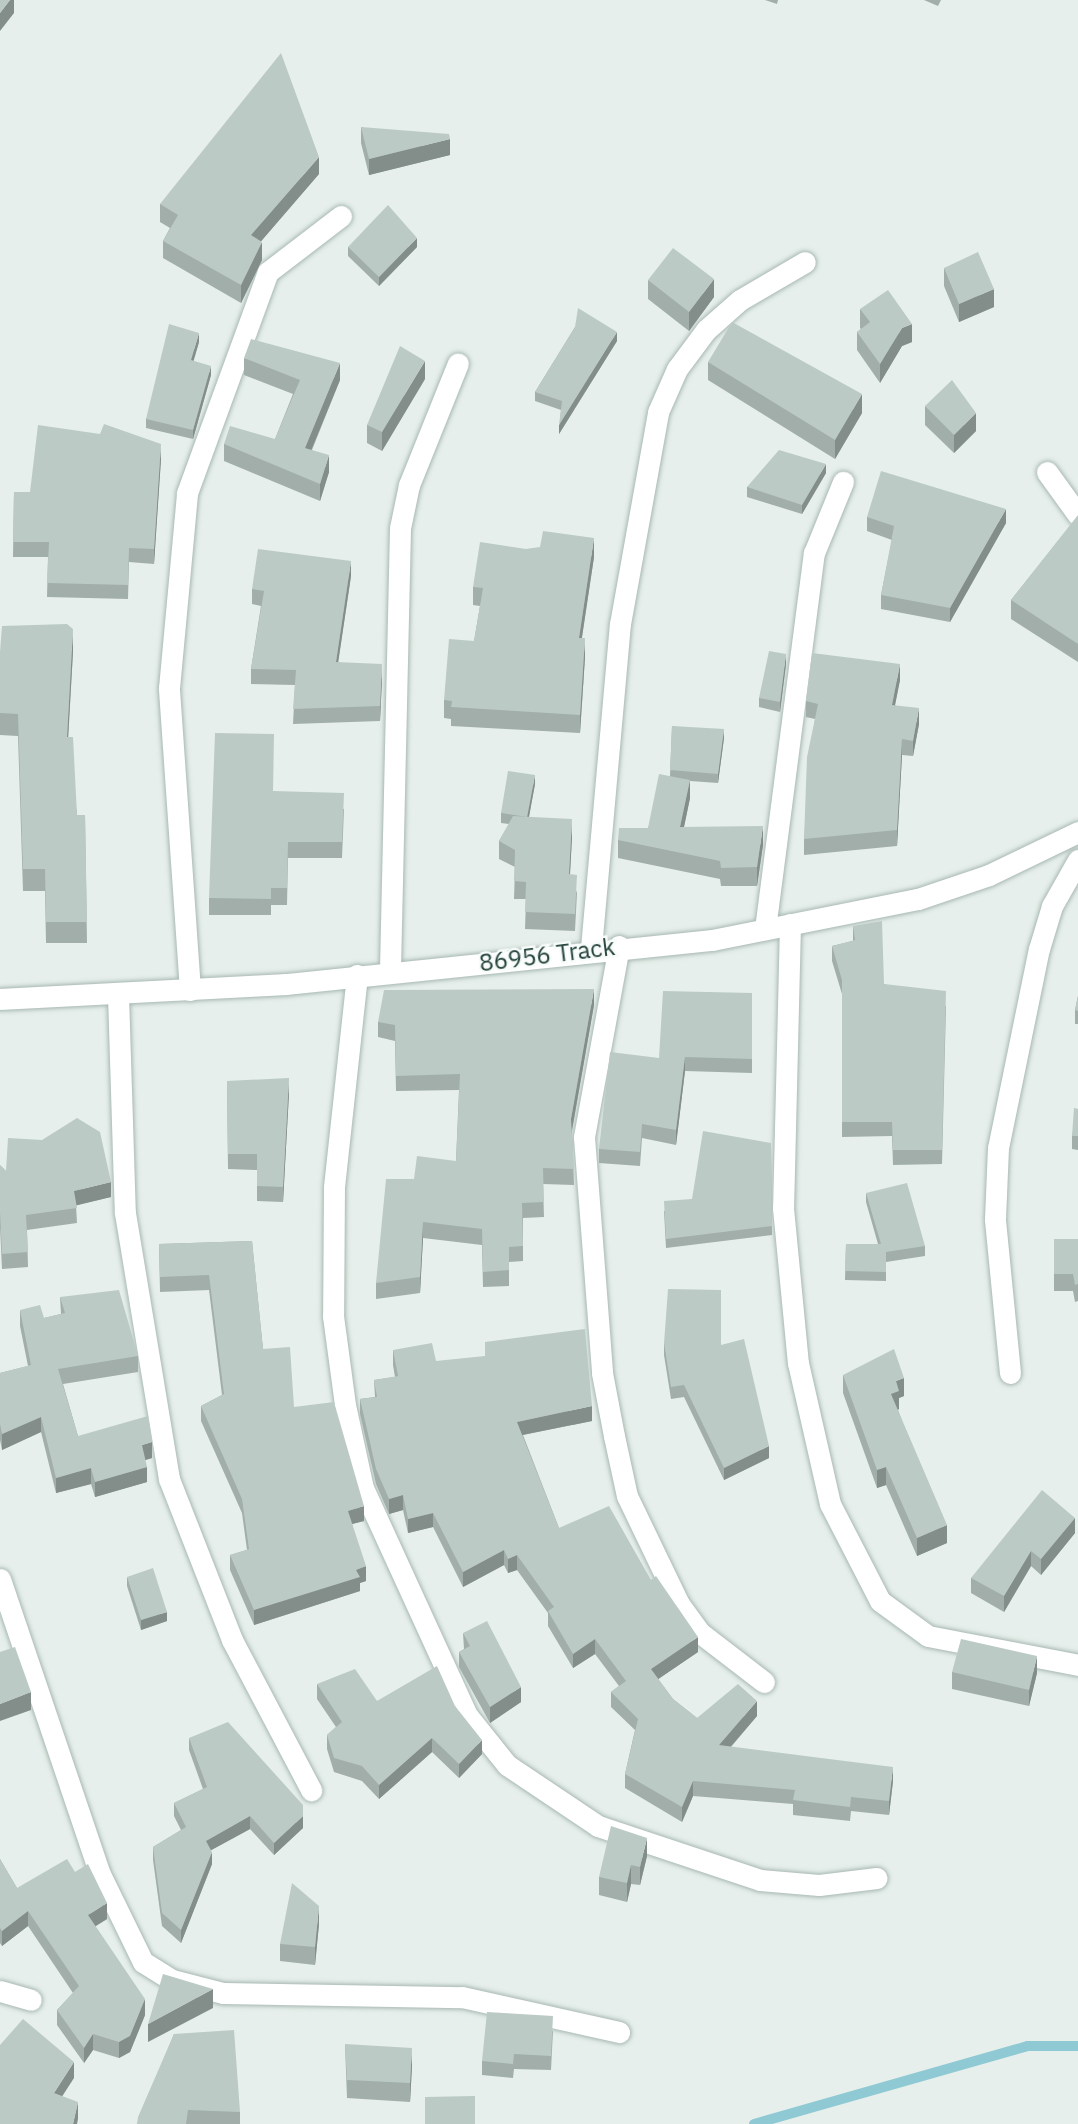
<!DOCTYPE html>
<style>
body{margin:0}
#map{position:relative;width:1078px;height:2124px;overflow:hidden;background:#e6efeb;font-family:"IBM Plex Sans",sans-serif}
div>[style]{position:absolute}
.stream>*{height:10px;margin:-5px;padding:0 5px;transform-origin:5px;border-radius:5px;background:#8ec9d4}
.roads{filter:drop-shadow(0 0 2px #a8b8b2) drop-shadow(0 0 2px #a8b8b2)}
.minor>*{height:21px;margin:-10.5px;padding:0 10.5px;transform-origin:10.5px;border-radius:10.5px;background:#fff}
.wall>*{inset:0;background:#a1aea9}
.shaded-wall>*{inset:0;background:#838d89}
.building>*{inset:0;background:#bbcac4}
span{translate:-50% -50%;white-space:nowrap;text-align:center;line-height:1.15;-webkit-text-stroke:5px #f7fbf9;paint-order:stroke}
.street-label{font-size:24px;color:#24423a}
</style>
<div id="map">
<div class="stream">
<i style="left:754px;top:2124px;width:285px;rotate:-15.9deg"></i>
<i style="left:1028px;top:2046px;width:50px"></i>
</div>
<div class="roads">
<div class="minor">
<i style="left:1047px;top:472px;width:53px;rotate:54.2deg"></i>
<i style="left:790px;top:924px;width:284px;rotate:91.4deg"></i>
<i style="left:783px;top:1208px;width:156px;rotate:84.5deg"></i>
<i style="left:798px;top:1363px;width:145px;rotate:77.2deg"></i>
<i style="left:830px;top:1504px;width:109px;rotate:62.7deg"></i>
<i style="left:880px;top:1601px;width:59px;rotate:36.1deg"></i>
<i style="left:928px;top:1636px;width:153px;rotate:10.9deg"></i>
<i style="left:765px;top:929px;width:379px;rotate:-82.6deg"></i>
<i style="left:814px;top:553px;width:77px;rotate:-67.8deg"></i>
<i style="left:619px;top:946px;width:194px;rotate:100.4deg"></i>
<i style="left:584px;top:1137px;width:237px;rotate:85.6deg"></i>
<i style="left:602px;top:1373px;width:64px;rotate:79.2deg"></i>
<i style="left:614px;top:1436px;width:61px;rotate:77.8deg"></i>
<i style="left:627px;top:1496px;width:120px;rotate:64.3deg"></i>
<i style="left:679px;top:1604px;width:34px;rotate:54deg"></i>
<i style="left:699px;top:1632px;width:82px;rotate:37.6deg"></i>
<i style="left:591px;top:948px;width:325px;rotate:-84.9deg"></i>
<i style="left:620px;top:624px;width:215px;rotate:-79.8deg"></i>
<i style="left:658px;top:412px;width:47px;rotate:-66.2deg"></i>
<i style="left:677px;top:369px;width:49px;rotate:-53.4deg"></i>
<i style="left:706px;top:330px;width:45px;rotate:-41.4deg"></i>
<i style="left:740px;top:300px;width:75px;rotate:-30.3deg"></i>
<i style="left:390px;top:969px;width:441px;rotate:-88.7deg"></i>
<i style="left:400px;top:528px;width:44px;rotate:-78.2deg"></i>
<i style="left:409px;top:485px;width:131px;rotate:-68.1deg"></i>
<i style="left:357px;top:975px;width:213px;rotate:96.2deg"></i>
<i style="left:334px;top:1187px;width:129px;rotate:90.4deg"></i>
<i style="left:333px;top:1316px;width:90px;rotate:82.3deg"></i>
<i style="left:345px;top:1405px;width:85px;rotate:77.8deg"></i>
<i style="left:363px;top:1488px;width:250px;rotate:65.4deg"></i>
<i style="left:467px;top:1715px;width:64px;rotate:51.3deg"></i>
<i style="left:507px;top:1765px;width:110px;rotate:33.8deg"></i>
<i style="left:598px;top:1826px;width:171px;rotate:18.4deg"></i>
<i style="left:760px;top:1880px;width:59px;rotate:4.8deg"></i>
<i style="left:819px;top:1885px;width:58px;rotate:-6.9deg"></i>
<i style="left:190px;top:990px;width:303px;rotate:-94deg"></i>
<i style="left:169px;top:688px;width:196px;rotate:-84.7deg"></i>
<i style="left:187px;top:493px;width:235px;rotate:-69.9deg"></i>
<i style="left:268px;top:272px;width:92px;rotate:-37.5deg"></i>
<i style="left:118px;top:995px;width:218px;rotate:88.2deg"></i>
<i style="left:125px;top:1213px;width:270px;rotate:80.6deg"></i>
<i style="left:169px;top:1479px;width:173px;rotate:68.6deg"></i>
<i style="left:232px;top:1640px;width:170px;rotate:62.2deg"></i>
<i style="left:0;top:999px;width:286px;rotate:-3deg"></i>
<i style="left:286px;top:984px;width:428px;rotate:-5.9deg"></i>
<i style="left:712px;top:940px;width:210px;rotate:-11.3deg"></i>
<i style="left:918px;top:899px;width:75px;rotate:-18.7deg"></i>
<i style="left:989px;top:875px;width:99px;rotate:-25.8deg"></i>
<i style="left:1010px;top:1373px;width:155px;rotate:-95.6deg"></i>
<i style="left:995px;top:1219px;width:71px;rotate:-87.6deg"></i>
<i style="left:998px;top:1148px;width:203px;rotate:-78.4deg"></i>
<i style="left:1039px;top:949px;width:45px;rotate:-73.2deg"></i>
<i style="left:1052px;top:906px;width:53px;rotate:-60.5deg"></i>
<i style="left:0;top:1579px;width:311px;rotate:71.3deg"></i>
<i style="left:100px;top:1874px;width:98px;rotate:64deg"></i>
<i style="left:143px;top:1962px;width:34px;rotate:32deg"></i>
<i style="left:172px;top:1980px;width:53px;rotate:14.3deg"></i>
<i style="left:223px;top:1993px;width:239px;rotate:1deg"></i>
<i style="left:462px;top:1997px;width:161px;rotate:12.6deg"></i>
<i style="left:0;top:1991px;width:32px;rotate:16deg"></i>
</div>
</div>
<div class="wall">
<i style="clip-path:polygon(765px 0,778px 0,777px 4px)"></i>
<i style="clip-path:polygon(924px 0,941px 0,938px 6px)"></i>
<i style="clip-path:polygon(361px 127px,450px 155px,369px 175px,361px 143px)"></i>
<i style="clip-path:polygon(319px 174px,261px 241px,262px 260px,241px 303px,163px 258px,163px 241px,170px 228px,160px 222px,160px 204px)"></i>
<i style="clip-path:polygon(348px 247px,417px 247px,379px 286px,348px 256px)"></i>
<i style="clip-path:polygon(944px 268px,994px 307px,959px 322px,944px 286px)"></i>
<i style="clip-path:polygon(648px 280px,714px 297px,689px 331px,648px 299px)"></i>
<i style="clip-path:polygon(860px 309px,912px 342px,902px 346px,880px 383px,857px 350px,857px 332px,861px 329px,860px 328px)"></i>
<i style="clip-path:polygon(575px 327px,617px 341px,559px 434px,561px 410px,535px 401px,535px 392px)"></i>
<i style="clip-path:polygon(199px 342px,193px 361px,211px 375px,193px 439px,146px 428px,146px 419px)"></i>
<i style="clip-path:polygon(244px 358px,340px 380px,312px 450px,329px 472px,320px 501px,224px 461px,224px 444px,275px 439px,293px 394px,244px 375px)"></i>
<i style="clip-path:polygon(708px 362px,862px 413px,835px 459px,708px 380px)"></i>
<i style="clip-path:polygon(425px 379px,382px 451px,367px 443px,367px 425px)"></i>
<i style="clip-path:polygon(925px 406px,976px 431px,954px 453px,925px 425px)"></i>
<i style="clip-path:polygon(161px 459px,154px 564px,129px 562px,128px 599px,47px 597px,48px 557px,13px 557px,14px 492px,30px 492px)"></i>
<i style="clip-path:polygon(826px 473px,802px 514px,747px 497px,747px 487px)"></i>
<i style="clip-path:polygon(1078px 516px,1078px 662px,1011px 619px,1011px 600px)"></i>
<i style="clip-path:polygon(867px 517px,1006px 523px,950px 622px,881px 609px,881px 595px,892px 540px,867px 531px)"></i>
<i style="clip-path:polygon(526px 549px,594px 557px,582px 638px,585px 657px,580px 733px,451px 726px,451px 719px,444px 718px,444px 700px,474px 641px,480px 606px,473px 605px,473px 587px)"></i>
<i style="clip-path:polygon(351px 576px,338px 662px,382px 679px,380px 721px,293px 724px,295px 685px,251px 684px,251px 669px,261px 606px,252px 604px,252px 589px)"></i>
<i style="clip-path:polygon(73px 651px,68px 737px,77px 815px,85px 815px,87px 943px,46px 943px,45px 891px,23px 891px,18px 736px,0 735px,0 652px)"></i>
<i style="clip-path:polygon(786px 664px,780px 712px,759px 707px,759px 698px)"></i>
<i style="clip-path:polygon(900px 680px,895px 705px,919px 724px,913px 756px,902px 755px,897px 846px,804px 855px,804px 839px,815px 719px,806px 717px,806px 701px)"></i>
<i style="clip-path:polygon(672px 726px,724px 738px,718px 783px,690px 781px,690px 798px,684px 827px,763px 845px,757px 886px,721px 886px,720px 879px,618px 858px,618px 840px,648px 828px,670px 776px)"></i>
<i style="clip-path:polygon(535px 784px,529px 817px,572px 837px,570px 874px,577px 893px,575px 931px,525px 929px,526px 899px,514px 899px,515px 867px,499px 859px,499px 841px,509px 824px,501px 823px,501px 813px)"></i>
<i style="clip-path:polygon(273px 791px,344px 809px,342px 858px,288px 858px,287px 905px,271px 905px,271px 915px,209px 915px,209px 898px)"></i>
<i style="clip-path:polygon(853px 926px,884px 984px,946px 1006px,942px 1164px,893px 1165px,892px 1136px,842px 1137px,842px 994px,832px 961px,832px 946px,853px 941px)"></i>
<i style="clip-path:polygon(752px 993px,752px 1073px,685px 1071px,676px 1145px,642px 1138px,640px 1166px,599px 1163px,599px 1149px,659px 1058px)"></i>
<i style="clip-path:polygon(1078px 996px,1078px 1024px,1075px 1024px,1075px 1010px)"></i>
<i style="clip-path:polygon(594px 1005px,572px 1131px,574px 1185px,543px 1184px,544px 1217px,523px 1218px,523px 1261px,509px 1262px,509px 1286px,483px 1287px,482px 1245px,423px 1238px,420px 1293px,376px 1299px,376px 1283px,414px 1179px,456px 1161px,459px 1090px,396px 1091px,395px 1041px,378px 1037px,378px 1022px)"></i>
<i style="clip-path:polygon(227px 1081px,289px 1093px,283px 1202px,257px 1201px,257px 1170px,228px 1169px)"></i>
<i style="clip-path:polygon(1078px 1109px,1078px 1150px,1072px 1149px,1072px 1136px)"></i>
<i style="clip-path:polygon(771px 1143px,772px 1235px,666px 1248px,664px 1211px,692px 1199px)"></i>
<i style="clip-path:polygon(0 1165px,6px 1171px,111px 1197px,76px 1205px,77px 1223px,27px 1230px,28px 1267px,2px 1269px,0 1227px)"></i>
<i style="clip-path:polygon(866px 1193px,925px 1246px,925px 1256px,886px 1262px,886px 1281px,845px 1280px,846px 1244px,878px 1244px,866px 1202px)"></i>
<i style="clip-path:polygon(1054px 1239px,1078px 1239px,1078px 1301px,1075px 1302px,1073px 1291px,1054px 1291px)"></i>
<i style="clip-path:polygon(252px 1241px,263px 1349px,294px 1407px,364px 1521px,352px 1524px,366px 1581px,360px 1583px,360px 1591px,254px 1625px,230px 1570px,230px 1555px,247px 1550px,242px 1513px,201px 1421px,201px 1406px,222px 1395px,209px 1290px,160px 1292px,159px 1244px)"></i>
<i style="clip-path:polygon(60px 1297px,138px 1356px,138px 1372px,63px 1384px,78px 1436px,152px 1458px,145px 1460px,147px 1482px,95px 1497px,91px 1484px,56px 1493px,41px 1432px,2px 1450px,0 1440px,0 1373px,28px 1366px,20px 1326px,20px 1310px,44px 1318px,61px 1314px)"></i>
<i style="clip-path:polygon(664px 1343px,769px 1458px,724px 1480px,684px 1397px,671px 1399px,664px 1355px)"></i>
<i style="clip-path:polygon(393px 1350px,436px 1361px,592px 1421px,523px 1435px,559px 1528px,651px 1580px,698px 1652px,658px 1679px,673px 1699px,697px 1718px,757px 1716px,731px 1747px,893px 1781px,889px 1815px,851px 1811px,850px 1821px,793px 1815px,793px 1804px,693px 1796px,682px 1822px,625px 1788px,625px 1774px,635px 1730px,611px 1707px,611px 1692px,619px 1686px,595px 1654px,573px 1668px,548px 1626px,548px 1613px,517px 1570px,508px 1573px,504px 1565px,463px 1587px,433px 1527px,408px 1533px,403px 1510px,389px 1514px,376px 1484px,360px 1414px,360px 1399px,375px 1397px,374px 1380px,395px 1377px,393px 1365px)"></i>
<i style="clip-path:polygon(843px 1375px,904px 1396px,899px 1398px,899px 1409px,898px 1410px,947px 1543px,917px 1556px,886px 1485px,877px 1488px,843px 1393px)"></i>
<i style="clip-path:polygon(1075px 1518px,1075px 1533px,1041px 1575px,1031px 1566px,1004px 1612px,971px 1593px,971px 1578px)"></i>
<i style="clip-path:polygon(127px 1577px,167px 1621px,141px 1630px,127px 1586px)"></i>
<i style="clip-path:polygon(463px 1633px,521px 1702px,490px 1723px,459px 1667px,459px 1652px,464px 1649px)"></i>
<i style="clip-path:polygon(952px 1672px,1037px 1673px,1029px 1706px,952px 1689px)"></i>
<i style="clip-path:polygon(317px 1684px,377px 1701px,455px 1706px,482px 1754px,459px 1778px,432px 1752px,379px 1799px,362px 1781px,334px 1772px,327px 1749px,327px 1735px,336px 1727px,317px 1699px)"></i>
<i style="clip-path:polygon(189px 1738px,303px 1828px,274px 1855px,250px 1829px,211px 1850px,212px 1864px,181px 1943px,162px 1926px,153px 1860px,153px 1847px,181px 1830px,174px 1816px,174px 1803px,203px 1789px,189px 1750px)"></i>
<i style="clip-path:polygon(647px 1856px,640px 1885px,631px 1884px,627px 1902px,599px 1895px,599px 1877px)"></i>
<i style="clip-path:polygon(0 1859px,17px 1888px,107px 1919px,95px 1926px,145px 2015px,130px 2052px,119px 2058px,93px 2050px,84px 2063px,57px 2025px,57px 2010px,73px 1993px,28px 1926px,2px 1946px,0 1943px)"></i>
<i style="clip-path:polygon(319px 1924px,315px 1965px,280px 1961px,280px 1944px)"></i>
<i style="clip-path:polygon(553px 2031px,551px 2070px,514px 2069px,513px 2078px,482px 2075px,482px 2061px)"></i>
<i style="clip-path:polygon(174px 2034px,240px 2112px,240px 2124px,137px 2124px)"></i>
<i style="clip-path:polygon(345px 2044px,412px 2066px,410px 2102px,347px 2098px)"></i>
</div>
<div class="shaded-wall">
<i style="clip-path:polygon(10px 0,14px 0,14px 13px,0 31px,0 13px)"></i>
<i style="clip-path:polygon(450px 139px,450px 155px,369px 175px,369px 159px)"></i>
<i style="clip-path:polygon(319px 157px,319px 174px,251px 253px,251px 235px)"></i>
<i style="clip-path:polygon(417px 238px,417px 247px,379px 286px,379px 277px)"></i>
<i style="clip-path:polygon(262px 242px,262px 260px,241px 303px,241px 285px)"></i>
<i style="clip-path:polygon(714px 279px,714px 297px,689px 331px,689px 312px)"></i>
<i style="clip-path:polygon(994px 289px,994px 307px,959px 322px,959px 304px)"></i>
<i style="clip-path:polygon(912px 324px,912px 342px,902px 346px,880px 383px,880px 364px,902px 328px)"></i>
<i style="clip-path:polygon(617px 332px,617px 341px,559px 434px,559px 425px)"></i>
<i style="clip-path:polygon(199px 333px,199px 342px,191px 370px,191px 360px)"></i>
<i style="clip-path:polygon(425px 361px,425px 379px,382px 451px,382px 432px)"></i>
<i style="clip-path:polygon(340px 363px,340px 380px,305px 465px,305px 448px)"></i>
<i style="clip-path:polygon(211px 366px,211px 375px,193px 439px,193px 430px)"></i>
<i style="clip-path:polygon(862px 394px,862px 413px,835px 459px,835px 440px)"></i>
<i style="clip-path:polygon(976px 413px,976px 431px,954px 453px,954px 435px)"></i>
<i style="clip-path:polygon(161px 444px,161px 459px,154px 564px,154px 549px)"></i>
<i style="clip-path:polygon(329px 455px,329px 472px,320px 501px,320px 484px)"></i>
<i style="clip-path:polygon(826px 464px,826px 473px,802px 514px,802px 505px)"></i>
<i style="clip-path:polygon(1006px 509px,1006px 523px,950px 622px,950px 608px)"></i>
<i style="clip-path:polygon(594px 538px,594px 557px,579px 656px,579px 638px)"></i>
<i style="clip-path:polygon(351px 561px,351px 576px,336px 677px,336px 662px)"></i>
<i style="clip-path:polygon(73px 629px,73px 651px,67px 759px,67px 737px)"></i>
<i style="clip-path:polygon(585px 638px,585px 657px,580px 733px,580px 715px)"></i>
<i style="clip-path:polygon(786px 654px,786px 664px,780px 712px,780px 702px)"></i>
<i style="clip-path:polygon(382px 664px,382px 679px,380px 721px,380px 706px)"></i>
<i style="clip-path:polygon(900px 664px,900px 680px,892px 720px,892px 705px)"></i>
<i style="clip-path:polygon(919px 708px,919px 724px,913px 756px,913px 741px)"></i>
<i style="clip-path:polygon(724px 729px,724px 738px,718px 783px,718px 774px)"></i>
<i style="clip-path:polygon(902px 739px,902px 755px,897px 846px,897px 830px)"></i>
<i style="clip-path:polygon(535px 775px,535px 784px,527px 827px,527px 818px)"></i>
<i style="clip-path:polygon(690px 780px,690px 798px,680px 846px,680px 827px)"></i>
<i style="clip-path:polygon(572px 819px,572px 837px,569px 892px,569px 874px)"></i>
<i style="clip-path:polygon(763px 826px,763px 845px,757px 886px,757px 867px)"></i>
<i style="clip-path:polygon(594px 989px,594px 1005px,571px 1135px,571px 1119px)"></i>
<i style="clip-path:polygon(685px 1057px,685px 1071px,676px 1145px,676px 1130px)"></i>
<i style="clip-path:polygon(289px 1078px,289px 1093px,283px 1202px,283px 1187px)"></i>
<i style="clip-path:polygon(111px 1182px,111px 1197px,74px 1206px,74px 1191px)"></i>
<i style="clip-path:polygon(423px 1222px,423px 1238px,420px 1293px,420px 1277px)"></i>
<i style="clip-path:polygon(904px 1378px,904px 1396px,899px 1398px,899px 1409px,891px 1412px,891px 1394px,896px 1381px)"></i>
<i style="clip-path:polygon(592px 1406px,592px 1421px,517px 1436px,517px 1422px)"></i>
<i style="clip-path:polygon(41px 1417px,41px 1432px,2px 1450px,2px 1434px)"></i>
<i style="clip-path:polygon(152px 1442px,152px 1458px,142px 1461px,142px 1445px)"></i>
<i style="clip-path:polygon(769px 1446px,769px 1458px,724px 1480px,724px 1468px)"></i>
<i style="clip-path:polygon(147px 1467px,147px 1482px,95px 1497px,95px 1482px)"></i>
<i style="clip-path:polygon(886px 1467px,886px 1485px,877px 1488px,877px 1470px)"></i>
<i style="clip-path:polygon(91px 1468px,91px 1484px,56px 1493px,56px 1478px)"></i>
<i style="clip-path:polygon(403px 1495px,403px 1510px,389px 1514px,389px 1499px)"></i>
<i style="clip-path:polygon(364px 1506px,364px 1521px,348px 1525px,348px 1511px)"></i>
<i style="clip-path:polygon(433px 1513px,433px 1527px,408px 1533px,408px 1519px)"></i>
<i style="clip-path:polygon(1075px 1518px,1075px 1533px,1041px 1575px,1041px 1559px)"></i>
<i style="clip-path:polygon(947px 1525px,947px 1543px,917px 1556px,917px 1538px)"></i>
<i style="clip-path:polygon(504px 1550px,504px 1565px,463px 1587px,463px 1572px)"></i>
<i style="clip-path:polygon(1031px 1551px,1031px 1566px,1004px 1612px,1004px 1596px)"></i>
<i style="clip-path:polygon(517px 1555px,517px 1570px,508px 1573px,508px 1559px)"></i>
<i style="clip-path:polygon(366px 1566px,366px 1581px,360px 1583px,360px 1591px,254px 1625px,254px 1610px)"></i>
<i style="clip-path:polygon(167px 1612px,167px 1621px,141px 1630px,141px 1620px)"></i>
<i style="clip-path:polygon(698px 1637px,698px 1652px,651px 1684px,651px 1669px)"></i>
<i style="clip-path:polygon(595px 1639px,595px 1654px,573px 1668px,573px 1654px)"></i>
<i style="clip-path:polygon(1037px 1656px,1037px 1673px,1029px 1706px,1029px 1690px)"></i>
<i style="clip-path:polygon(521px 1687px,521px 1702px,490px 1723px,490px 1707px)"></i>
<i style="clip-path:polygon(31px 1692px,31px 1710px,0 1721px,0 1704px)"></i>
<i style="clip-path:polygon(757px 1701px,757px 1716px,719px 1760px,719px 1745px)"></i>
<i style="clip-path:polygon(432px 1738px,432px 1752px,379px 1799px,379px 1785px)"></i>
<i style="clip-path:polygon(482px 1740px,482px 1754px,459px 1778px,459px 1764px)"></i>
<i style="clip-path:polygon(893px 1767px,893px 1781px,889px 1815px,889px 1801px)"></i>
<i style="clip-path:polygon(693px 1781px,693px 1796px,682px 1822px,682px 1807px)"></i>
<i style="clip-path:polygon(250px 1816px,250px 1829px,206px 1853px,206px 1841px)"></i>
<i style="clip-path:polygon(303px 1816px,303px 1828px,274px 1855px,274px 1843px)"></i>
<i style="clip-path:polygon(647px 1838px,647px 1856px,640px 1885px,640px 1867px)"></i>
<i style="clip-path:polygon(212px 1852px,212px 1864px,181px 1943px,181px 1930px)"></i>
<i style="clip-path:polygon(631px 1865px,631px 1884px,627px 1902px,627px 1883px)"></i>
<i style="clip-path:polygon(107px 1903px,107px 1919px,88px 1931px,88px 1915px)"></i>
<i style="clip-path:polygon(319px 1906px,319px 1924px,315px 1965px,315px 1947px)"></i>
<i style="clip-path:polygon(28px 1911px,28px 1926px,2px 1946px,2px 1931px)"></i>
<i style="clip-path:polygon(213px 1989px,213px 2008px,148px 2042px,148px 2024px)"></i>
<i style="clip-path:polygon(145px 1999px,145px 2015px,130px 2052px,119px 2058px,119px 2042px)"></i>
<i style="clip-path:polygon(93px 2034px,93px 2050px,84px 2063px,84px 2048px)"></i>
<i style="clip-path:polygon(412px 2048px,412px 2066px,410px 2102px,410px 2083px)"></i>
<i style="clip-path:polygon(74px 2062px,74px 2078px,54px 2109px,54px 2093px)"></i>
<i style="clip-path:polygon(78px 2102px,78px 2119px,77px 2124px,73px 2124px)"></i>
</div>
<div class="building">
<i style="clip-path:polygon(0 0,10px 0,0 13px)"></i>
<i style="clip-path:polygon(281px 53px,319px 157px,251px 235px,262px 242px,241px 285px,163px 241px,178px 215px,160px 204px)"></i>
<i style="clip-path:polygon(361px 127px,449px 134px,450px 139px,369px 159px)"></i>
<i style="clip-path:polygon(388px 205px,417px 238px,379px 277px,348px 247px)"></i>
<i style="clip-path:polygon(673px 248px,714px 279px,689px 312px,648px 280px)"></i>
<i style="clip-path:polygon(978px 252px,994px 289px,959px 304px,944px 268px)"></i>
<i style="clip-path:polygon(888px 290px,912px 324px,902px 328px,880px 364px,857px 332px,870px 322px,860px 309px)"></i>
<i style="clip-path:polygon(578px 308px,617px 332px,559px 425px,562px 401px,535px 392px,575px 327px)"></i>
<i style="clip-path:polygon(732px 322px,862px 394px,835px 440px,708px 362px)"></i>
<i style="clip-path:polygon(169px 324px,199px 333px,191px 360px,211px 366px,193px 430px,146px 419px)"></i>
<i style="clip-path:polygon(251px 339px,340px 363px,305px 448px,329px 455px,320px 484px,224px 444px,230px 426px,275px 439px,300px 380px,244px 358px)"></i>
<i style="clip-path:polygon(400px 346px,425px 361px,382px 432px,367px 425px)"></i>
<i style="clip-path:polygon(952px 380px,976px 413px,954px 435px,925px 406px)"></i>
<i style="clip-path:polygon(104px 424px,161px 444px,154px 549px,129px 548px,128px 585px,47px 583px,49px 542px,13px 542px,14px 492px,30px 492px,38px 425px,100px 434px)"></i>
<i style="clip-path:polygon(779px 450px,826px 464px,802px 505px,747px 487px)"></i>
<i style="clip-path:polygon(881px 471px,1006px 509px,950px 608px,881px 595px,894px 526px,867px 517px)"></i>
<i style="clip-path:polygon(1078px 515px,1078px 644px,1011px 600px)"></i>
<i style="clip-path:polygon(543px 531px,594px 538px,579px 638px,585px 638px,580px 715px,451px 707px,452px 701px,444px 700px,449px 639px,474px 641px,483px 588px,473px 587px,480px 542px,526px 549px,540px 547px)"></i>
<i style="clip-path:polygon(258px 549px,351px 561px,336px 662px,382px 664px,380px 706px,293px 709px,296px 670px,251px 669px,264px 591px,252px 589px)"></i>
<i style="clip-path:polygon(67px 624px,73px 629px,67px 737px,73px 737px,77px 815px,85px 815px,87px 922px,46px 922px,45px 869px,23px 869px,18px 714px,0 713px,0 652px,2px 626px)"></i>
<i style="clip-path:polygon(769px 651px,786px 654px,780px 702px,759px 698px)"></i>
<i style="clip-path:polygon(812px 653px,900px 664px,892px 705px,919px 708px,913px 741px,902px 739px,897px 830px,804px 839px,807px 757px,818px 704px,806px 701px)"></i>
<i style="clip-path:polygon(672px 726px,724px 729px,718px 774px,670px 770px)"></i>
<i style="clip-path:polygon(215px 733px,274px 734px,273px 791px,344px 793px,342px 842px,288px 842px,287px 888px,271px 888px,271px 899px,209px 898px)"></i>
<i style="clip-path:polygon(508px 771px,535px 775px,527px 817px,501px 813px)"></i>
<i style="clip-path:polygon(659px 774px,690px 780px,680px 827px,763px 826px,757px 867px,721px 868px,720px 861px,618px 840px,619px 828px,648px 828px)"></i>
<i style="clip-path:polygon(513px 816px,572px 819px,569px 874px,577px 875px,575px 914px,525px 912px,526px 882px,514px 881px,515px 850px,499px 841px)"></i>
<i style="clip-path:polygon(882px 921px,884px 984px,946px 991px,942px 1150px,893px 1150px,892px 1122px,842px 1122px,842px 980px,832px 946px,855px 940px,853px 926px)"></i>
<i style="clip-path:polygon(594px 989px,571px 1119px,574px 1169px,543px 1168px,544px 1202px,522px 1203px,523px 1246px,509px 1247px,509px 1270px,483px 1272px,482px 1229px,423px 1222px,420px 1277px,376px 1283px,386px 1179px,414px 1179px,417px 1156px,456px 1161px,460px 1074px,396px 1076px,395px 1025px,378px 1022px,384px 990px)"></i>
<i style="clip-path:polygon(663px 991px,752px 993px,752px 1059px,685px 1057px,676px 1130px,642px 1124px,640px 1152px,599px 1149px,610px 1052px,659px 1058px)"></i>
<i style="clip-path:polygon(1078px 996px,1078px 1011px,1075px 1010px)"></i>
<i style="clip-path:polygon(289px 1078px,283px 1187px,257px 1186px,257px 1154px,228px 1154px,227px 1081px)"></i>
<i style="clip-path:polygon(1074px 1108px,1078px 1109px,1078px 1136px,1072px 1136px)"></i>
<i style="clip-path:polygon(77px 1118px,100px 1132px,111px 1182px,74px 1191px,77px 1208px,26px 1215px,28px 1252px,2px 1254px,0 1212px,0 1165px,6px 1171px,8px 1138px,42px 1140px)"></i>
<i style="clip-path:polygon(703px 1131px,771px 1143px,772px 1226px,666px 1239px,664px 1201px,692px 1199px)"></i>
<i style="clip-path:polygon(907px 1183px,925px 1246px,886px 1252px,886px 1272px,845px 1271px,846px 1244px,881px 1244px,866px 1193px)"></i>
<i style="clip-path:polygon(1054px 1239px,1078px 1239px,1078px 1284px,1075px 1285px,1073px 1274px,1054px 1274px)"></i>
<i style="clip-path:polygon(252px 1241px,263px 1349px,290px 1347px,294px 1407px,334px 1402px,364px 1506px,348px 1511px,366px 1566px,356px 1570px,360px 1577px,254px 1610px,230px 1555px,249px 1549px,242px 1499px,201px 1406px,224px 1394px,209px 1275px,160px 1277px,159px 1244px)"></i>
<i style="clip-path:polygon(668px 1289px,721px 1290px,721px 1345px,744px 1339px,769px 1446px,724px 1468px,684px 1385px,671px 1387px,664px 1343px)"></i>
<i style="clip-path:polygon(119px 1290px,138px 1356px,58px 1369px,78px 1436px,148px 1416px,152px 1442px,142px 1445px,147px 1467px,95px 1482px,91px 1468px,56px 1478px,41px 1417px,2px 1434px,0 1424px,0 1373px,31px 1365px,20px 1310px,40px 1305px,44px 1318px,65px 1313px,60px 1297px)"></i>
<i style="clip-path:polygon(585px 1329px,592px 1406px,517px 1422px,559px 1528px,609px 1506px,651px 1580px,656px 1576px,698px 1637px,651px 1669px,673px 1699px,697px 1718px,738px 1684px,757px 1701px,719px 1745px,893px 1767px,889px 1801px,851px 1797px,850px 1807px,793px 1800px,795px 1790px,693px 1781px,682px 1807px,625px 1774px,638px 1719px,611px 1692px,626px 1681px,595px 1639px,573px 1654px,548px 1611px,554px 1607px,517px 1555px,508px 1559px,504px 1550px,463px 1572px,433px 1513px,408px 1519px,403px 1495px,389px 1499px,376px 1469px,360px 1399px,377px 1397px,374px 1380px,398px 1376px,393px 1350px,432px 1343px,436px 1361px,485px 1356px,485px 1342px)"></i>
<i style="clip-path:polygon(894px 1349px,904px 1378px,896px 1381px,899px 1391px,891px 1394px,947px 1525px,917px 1538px,886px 1467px,877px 1470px,843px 1375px)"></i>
<i style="clip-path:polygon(1042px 1490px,1075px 1518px,1041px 1559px,1031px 1551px,1004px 1596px,971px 1578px)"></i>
<i style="clip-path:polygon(153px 1568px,167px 1612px,141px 1620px,127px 1577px)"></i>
<i style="clip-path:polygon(487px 1621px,521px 1687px,490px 1707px,459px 1652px,470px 1646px,463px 1633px)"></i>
<i style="clip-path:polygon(961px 1639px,1037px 1656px,1029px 1690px,952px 1672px)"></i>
<i style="clip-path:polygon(15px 1647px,31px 1692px,0 1704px,0 1652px)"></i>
<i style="clip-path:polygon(437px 1666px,455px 1706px,482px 1740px,459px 1764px,432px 1738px,379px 1785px,362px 1766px,334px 1758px,327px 1735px,342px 1722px,317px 1684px,355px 1669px,377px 1701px)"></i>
<i style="clip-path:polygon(228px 1722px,303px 1805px,303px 1816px,274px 1843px,250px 1816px,206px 1841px,212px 1852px,181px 1930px,162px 1913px,153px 1847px,186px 1827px,174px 1803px,207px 1787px,189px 1738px)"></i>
<i style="clip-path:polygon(611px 1826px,647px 1838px,640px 1867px,631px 1865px,627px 1883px,599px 1877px)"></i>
<i style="clip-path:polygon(0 1859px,17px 1888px,67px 1859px,75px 1872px,88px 1864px,107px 1903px,88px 1915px,145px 1999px,130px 2036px,119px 2042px,93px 2034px,84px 2048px,57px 2010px,79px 1986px,28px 1911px,2px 1931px,0 1928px)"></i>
<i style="clip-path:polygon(292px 1883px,319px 1906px,315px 1947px,280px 1944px)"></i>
<i style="clip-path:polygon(163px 1974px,213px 1989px,148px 2024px)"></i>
<i style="clip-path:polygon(487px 2012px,553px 2016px,551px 2056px,514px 2054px,513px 2064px,482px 2061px)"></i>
<i style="clip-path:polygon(23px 2019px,74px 2062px,54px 2093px,78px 2102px,73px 2124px,0 2124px,0 2045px)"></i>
<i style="clip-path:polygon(234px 2030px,240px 2112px,188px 2110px,186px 2124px,137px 2124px,138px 2117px,174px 2034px)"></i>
<i style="clip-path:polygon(345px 2044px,412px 2048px,410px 2083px,347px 2080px)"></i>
<i style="clip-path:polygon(475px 2096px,475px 2124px,425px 2124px,425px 2097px)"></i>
</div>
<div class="street-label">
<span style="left:547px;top:955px;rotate:-7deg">86956 Track</span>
</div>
</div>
